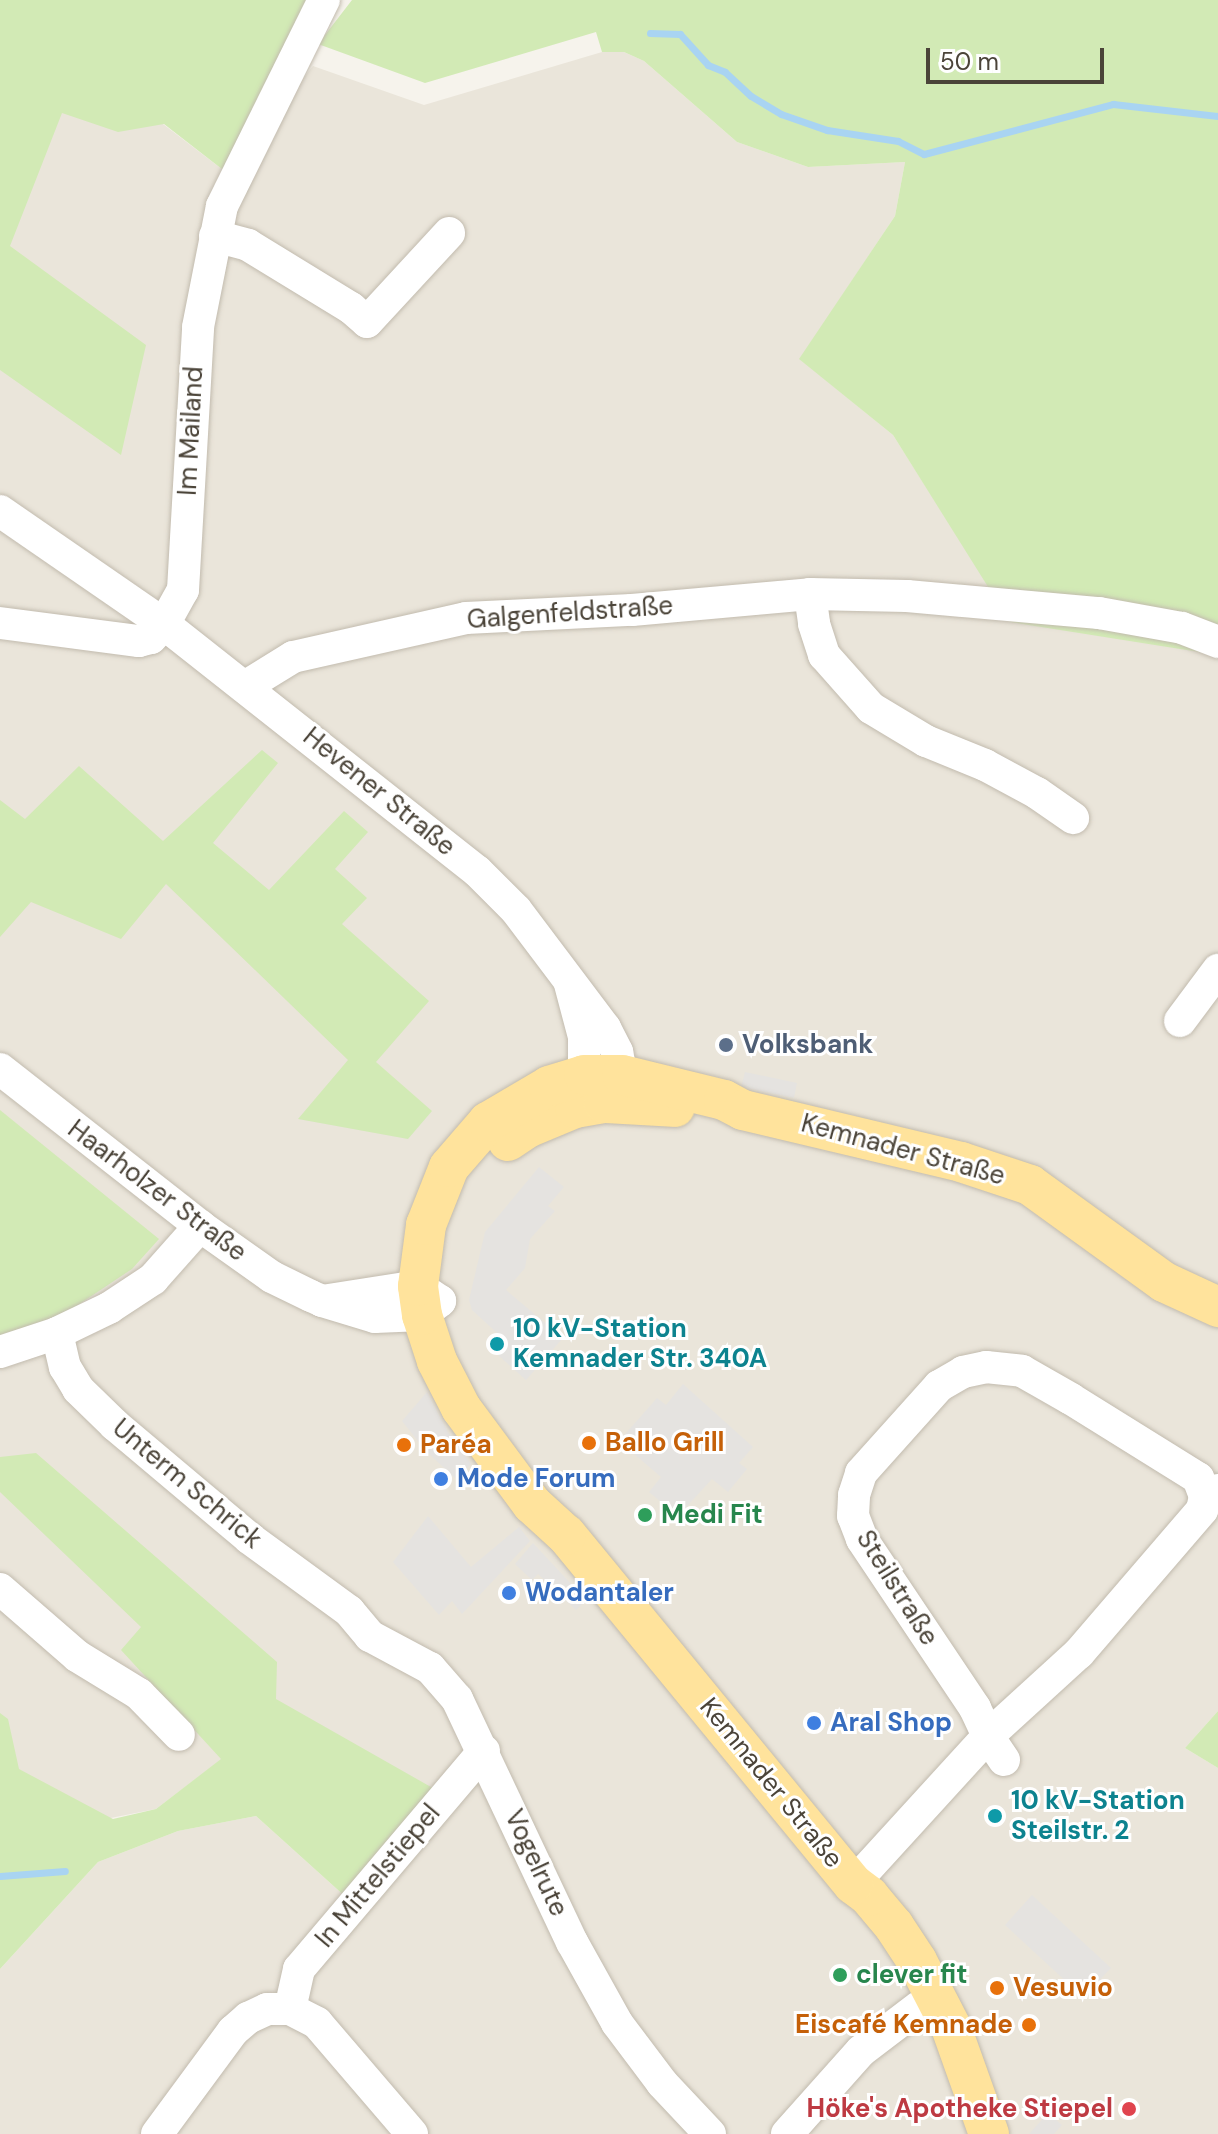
<!DOCTYPE html>
<meta charset="utf-8">
<style>
body{margin:0}
#map{position:relative;width:1218px;height:2134px;overflow:hidden;background:#f6f3ec;font-family:"DM Sans",sans-serif}
div>[style]{position:absolute}
.residential>*{inset:0;background:#eae5da}
.green>*{inset:0;background:#d2eab5}
.parking>*{inset:0;background:#e5e3e0}
.stream>*{height:7px;margin:-3.5px;padding:0 3.5px;transform-origin:3.5px;border-radius:3.5px;background:#a9d4f2}
.roads{filter:drop-shadow(0 0 2px #c2bbae) drop-shadow(0 0 2px #c2bbae)}
.minor>*{height:32px;margin:-16px;padding:0 16px;transform-origin:16px;border-radius:16px;background:#fff}
.major>*{height:40px;margin:-20px;padding:0 20px;transform-origin:20px;border-radius:20px;background:#ffe39c}
.dots>*{width:22px;height:22px;translate:-50% -50%;box-sizing:border-box;border:4px solid #fff;border-radius:50%}
span{translate:-50% -50%;white-space:nowrap;text-align:center;line-height:1.15;-webkit-text-stroke:6px #fff;paint-order:stroke}
.street-label{font-size:26px;color:#4b4439}
.service-label{font-size:26px;color:#4e5e75;font-weight:700}
.left{translate:0 -50%;text-align:left}
.culture-label{font-size:26px;color:#0d838f;font-weight:700}
.food-label{font-size:26px;color:#c56008;font-weight:700}
.right{translate:-100% -50%;text-align:right}
.shop-label{font-size:26px;color:#366cbe;font-weight:700}
.leisure-label{font-size:26px;color:#27864d;font-weight:700}
.health-label{font-size:26px;color:#be3a42;font-weight:700}
.scale{position:absolute;left:926px;top:48px;width:178px;height:36px;box-sizing:border-box;border:4px solid #4b4439;border-top:0;padding-left:10px;font-size:24px;line-height:28px;white-space:nowrap;color:#4b4439;-webkit-text-stroke:6px #fff;paint-order:stroke}
</style>
<div id="map">
<div class="residential">
<i style="clip-path:polygon(602px 52px,624px 52px,644px 61px,737px 142px,808px 167px,905px 162px,895px 216px,800px 359px,893px 435px,993px 593px,1158px 643px,1218px 655px,1218px 1711px,1185px 1748px,1218px 1768px,1218px 2134px,0 2134px,0 1969px,98px 1862px,178px 1831px,256px 1816px,348px 1899px,222px 1759px,156px 1809px,0 1840px,0 88px,163px 124px,227px 173px,313px 66px,424px 105px)"></i>
</div>
<div class="green">
<i style="clip-path:polygon(0 0,317px 0,227px 173px,164px 124px,118px 132px,62px 113px,10px 246px,146px 345px,121px 455px,0 370px)"></i>
<i style="clip-path:polygon(352px 0,1218px 0,1218px 655px,1010px 622px,893px 435px,799px 359px,895px 216px,905px 162px,808px 167px,737px 142px,644px 61px,624px 52px,602px 52px,596px 32px,425px 83px,318px 44px)"></i>
<i style="clip-path:polygon(262px 750px,278px 763px,213px 843px,269px 890px,344px 811px,368px 832px,335px 869px,367px 898px,342px 924px,429px 1001px,376px 1062px,432px 1111px,408px 1139px,298px 1119px,348px 1060px,166px 884px,121px 939px,31px 902px,0 937px,0 800px,25px 819px,79px 766px,163px 841px)"></i>
<i style="clip-path:polygon(0 1110px,159px 1239px,132px 1269px,54px 1321px,0 1336px)"></i>
<i style="clip-path:polygon(36px 1453px,277px 1662px,276px 1699px,438px 1791px,348px 1899px,256px 1816px,178px 1831px,98px 1862px,0 1969px,0 1713px,8px 1719px,19px 1769px,113px 1819px,156px 1809px,221px 1759px,121px 1650px,141px 1627px,0 1492px,0 1457px)"></i>
<i style="clip-path:polygon(1218px 1711px,1218px 1768px,1185px 1748px)"></i>
</div>
<div class="parking">
<i style="clip-path:polygon(745px 1072px,797px 1083px,794px 1098px,741px 1087px)"></i>
<i style="clip-path:polygon(539px 1167px,564px 1187px,548px 1206px,555px 1211px,530px 1239px,525px 1268px,506px 1290px,563px 1338px,526px 1380px,498px 1355px,508px 1343px,472px 1310px,469px 1300px,485px 1232px)"></i>
<i style="clip-path:polygon(683px 1384px,753px 1447px,739px 1463px,747px 1469px,728px 1492px,712px 1479px,678px 1516px,649px 1492px,661px 1477px,619px 1441px,657px 1398px,666px 1405px)"></i>
<i style="clip-path:polygon(427px 1392px,448px 1432px,471px 1464px,456px 1479px,426px 1451px,402px 1421px)"></i>
<i style="clip-path:polygon(428px 1516px,471px 1567px,519px 1527px,530px 1541px,462px 1614px,452px 1601px,439px 1615px,393px 1562px)"></i>
<i style="clip-path:polygon(533px 1543px,586px 1600px,576px 1610px,538px 1574px,532px 1580px,515px 1564px)"></i>
<i style="clip-path:polygon(1032px 1895px,1111px 1968px,1083px 1997px,1005px 1925px)"></i>
<i style="clip-path:polygon(1048px 2113px,1062px 2125px,1054px 2134px,1029px 2134px)"></i>
</div>
<div class="stream">
<i style="left:650px;top:33px;width:30px;rotate:2deg"></i>
<i style="left:680px;top:34px;width:42px;rotate:47.9deg"></i>
<i style="left:708px;top:65px;width:18px;rotate:22deg"></i>
<i style="left:725px;top:72px;width:35px;rotate:43deg"></i>
<i style="left:751px;top:96px;width:35px;rotate:31deg"></i>
<i style="left:781px;top:114px;width:49px;rotate:19.2deg"></i>
<i style="left:827px;top:130px;width:72px;rotate:8.8deg"></i>
<i style="left:898px;top:141px;width:29px;rotate:27deg"></i>
<i style="left:924px;top:154px;width:196px;rotate:-14.8deg"></i>
<i style="left:1113px;top:104px;width:106px;rotate:6.5deg"></i>
<i style="left:0;top:1876px;width:65px;rotate:-4.4deg"></i>
</div>
<div class="roads">
<div class="minor">
<i style="left:215px;top:236px;width:34px;rotate:15deg"></i>
<i style="left:248px;top:245px;width:121px;rotate:31.5deg"></i>
<i style="left:351px;top:308px;width:21px;rotate:41deg"></i>
<i style="left:367px;top:322px;width:121px;rotate:-47.3deg"></i>
<i style="left:0;top:511px;width:199px;rotate:34.6deg"></i>
<i style="left:164px;top:624px;width:399px;rotate:38.3deg"></i>
<i style="left:477px;top:871px;width:55px;rotate:45deg"></i>
<i style="left:516px;top:910px;width:148px;rotate:53deg"></i>
<i style="left:605px;top:1028px;width:27px;rotate:63deg"></i>
<i style="left:617px;top:1052px;width:24px;rotate:78deg"></i>
<i style="left:622px;top:1075px;width:33px;rotate:123deg"></i>
<i style="left:604px;top:1103px;width:34px;rotate:-126deg"></i>
<i style="left:584px;top:1075px;width:38px;rotate:-90deg"></i>
<i style="left:584px;top:1037px;width:55px;rotate:-104.8deg"></i>
<i style="left:810px;top:594px;width:30px;rotate:82deg"></i>
<i style="left:814px;top:624px;width:33px;rotate:72deg"></i>
<i style="left:824px;top:655px;width:71px;rotate:48.4deg"></i>
<i style="left:871px;top:708px;width:64px;rotate:31deg"></i>
<i style="left:926px;top:741px;width:64px;rotate:22.1deg"></i>
<i style="left:985px;top:765px;width:59px;rotate:28.3deg"></i>
<i style="left:1037px;top:793px;width:44px;rotate:34.8deg"></i>
<i style="left:0;top:623px;width:140px;rotate:7.4deg"></i>
<i style="left:139px;top:641px;width:12px;rotate:-14deg"></i>
<i style="left:151px;top:638px;width:19px;rotate:-47deg"></i>
<i style="left:164px;top:624px;width:39px;rotate:-61deg"></i>
<i style="left:183px;top:590px;width:263px;rotate:-86.7deg"></i>
<i style="left:198px;top:327px;width:123px;rotate:-78.8deg"></i>
<i style="left:222px;top:206px;width:230px;rotate:-63.7deg"></i>
<i style="left:246px;top:686px;width:55px;rotate:-31.7deg"></i>
<i style="left:293px;top:657px;width:177px;rotate:-12.7deg"></i>
<i style="left:466px;top:618px;width:166px;rotate:-2.8deg"></i>
<i style="left:632px;top:610px;width:179px;rotate:-5.1deg"></i>
<i style="left:810px;top:594px;width:97px;rotate:1.2deg"></i>
<i style="left:907px;top:596px;width:193px;rotate:5.1deg"></i>
<i style="left:1099px;top:613px;width:84px;rotate:10.2deg"></i>
<i style="left:1182px;top:628px;width:39px;rotate:21deg"></i>
<i style="left:1180px;top:1021px;width:64px;rotate:-53.3deg"></i>
<i style="left:0;top:1069px;width:254px;rotate:38.1deg"></i>
<i style="left:200px;top:1226px;width:88px;rotate:35.3deg"></i>
<i style="left:272px;top:1277px;width:43px;rotate:26deg"></i>
<i style="left:311px;top:1296px;width:12px;rotate:24deg"></i>
<i style="left:322px;top:1301px;width:55px;rotate:16.8deg"></i>
<i style="left:375px;top:1317px;width:47px;rotate:-2.4deg"></i>
<i style="left:422px;top:1315px;width:23px;rotate:-38deg"></i>
<i style="left:440px;top:1301px;width:27px;rotate:-146deg"></i>
<i style="left:418px;top:1286px;width:97px;rotate:171.1deg"></i>
<i style="left:57px;top:1333px;width:35px;rotate:77deg"></i>
<i style="left:65px;top:1367px;width:26px;rotate:59deg"></i>
<i style="left:78px;top:1389px;width:52px;rotate:44.2deg"></i>
<i style="left:115px;top:1425px;width:175px;rotate:40.1deg"></i>
<i style="left:249px;top:1538px;width:124px;rotate:36.1deg"></i>
<i style="left:349px;top:1611px;width:33px;rotate:50deg"></i>
<i style="left:370px;top:1636px;width:68px;rotate:28.1deg"></i>
<i style="left:430px;top:1668px;width:41px;rotate:48.9deg"></i>
<i style="left:457px;top:1699px;width:269px;rotate:64.7deg"></i>
<i style="left:572px;top:1942px;width:93px;rotate:60.9deg"></i>
<i style="left:617px;top:2023px;width:75px;rotate:53.1deg"></i>
<i style="left:662px;top:2083px;width:70px;rotate:46.7deg"></i>
<i style="left:0;top:1352px;width:60px;rotate:-18.4deg"></i>
<i style="left:57px;top:1333px;width:58px;rotate:-25.7deg"></i>
<i style="left:109px;top:1308px;width:53px;rotate:-33.4deg"></i>
<i style="left:153px;top:1279px;width:71px;rotate:-48.4deg"></i>
<i style="left:0;top:1589px;width:102px;rotate:41deg"></i>
<i style="left:77px;top:1656px;width:73px;rotate:31.5deg"></i>
<i style="left:139px;top:1694px;width:57px;rotate:45.7deg"></i>
<i style="left:1004px;top:1760px;width:29px;rotate:-124deg"></i>
<i style="left:988px;top:1736px;width:31px;rotate:-115deg"></i>
<i style="left:975px;top:1708px;width:203px;rotate:-123.8deg"></i>
<i style="left:862px;top:1539px;width:25px;rotate:-111deg"></i>
<i style="left:853px;top:1516px;width:21px;rotate:-87deg"></i>
<i style="left:854px;top:1495px;width:23px;rotate:-72deg"></i>
<i style="left:861px;top:1473px;width:117px;rotate:-48.1deg"></i>
<i style="left:939px;top:1386px;width:28px;rotate:-30deg"></i>
<i style="left:963px;top:1372px;width:24px;rotate:-12deg"></i>
<i style="left:986px;top:1367px;width:36px;rotate:6deg"></i>
<i style="left:1022px;top:1371px;width:56px;rotate:29.7deg"></i>
<i style="left:1071px;top:1399px;width:150px;rotate:31.9deg"></i>
<i style="left:1198px;top:1478px;width:19px;rotate:69deg"></i>
<i style="left:853px;top:1884px;width:200px;rotate:-47.6deg"></i>
<i style="left:988px;top:1736px;width:123px;rotate:-42.4deg"></i>
<i style="left:1079px;top:1653px;width:189px;rotate:-49.3deg"></i>
<i style="left:1202px;top:1510px;width:14px;rotate:-78deg"></i>
<i style="left:1205px;top:1496px;width:14px;rotate:-25deg"></i>
<i style="left:290px;top:2009px;width:41px;rotate:-77.3deg"></i>
<i style="left:299px;top:1969px;width:286px;rotate:-49.7deg"></i>
<i style="left:157px;top:2134px;width:128px;rotate:-53.6deg"></i>
<i style="left:233px;top:2031px;width:20px;rotate:-41deg"></i>
<i style="left:248px;top:2018px;width:21px;rotate:-25deg"></i>
<i style="left:267px;top:2009px;width:23px"></i>
<i style="left:290px;top:2009px;width:30px;rotate:27deg"></i>
<i style="left:317px;top:2023px;width:146px;rotate:49.4deg"></i>
<i style="left:787px;top:2134px;width:111px;rotate:-48.3deg"></i>
<i style="left:861px;top:2051px;width:73px;rotate:-37.2deg"></i>
</div>
<div class="major">
<i style="left:508px;top:1141px;width:23px;rotate:-34deg"></i>
<i style="left:527px;top:1128px;width:52px;rotate:-22.6deg"></i>
<i style="left:575px;top:1108px;width:29px;rotate:-10deg"></i>
<i style="left:604px;top:1103px;width:71px;rotate:3.2deg"></i>
<i style="left:989px;top:2134px;width:114px;rotate:-109.6deg"></i>
<i style="left:951px;top:2027px;width:74px;rotate:-117.3deg"></i>
<i style="left:917px;top:1961px;width:42px;rotate:-123.3deg"></i>
<i style="left:894px;top:1926px;width:39px;rotate:-130deg"></i>
<i style="left:869px;top:1896px;width:20px;rotate:-143deg"></i>
<i style="left:853px;top:1884px;width:452px;rotate:-129.4deg"></i>
<i style="left:566px;top:1535px;width:46px;rotate:-137.6deg"></i>
<i style="left:532px;top:1504px;width:119px;rotate:-126.5deg"></i>
<i style="left:461px;top:1408px;width:53px;rotate:-117.1deg"></i>
<i style="left:437px;top:1361px;width:48px;rotate:-108.1deg"></i>
<i style="left:422px;top:1315px;width:29px;rotate:-98deg"></i>
<i style="left:418px;top:1286px;width:62px;rotate:-82.5deg"></i>
<i style="left:426px;top:1225px;width:62px;rotate:-68.4deg"></i>
<i style="left:449px;top:1167px;width:60px;rotate:-49.1deg"></i>
<i style="left:488px;top:1122px;width:71px;rotate:-30.5deg"></i>
<i style="left:549px;top:1086px;width:37px;rotate:-17deg"></i>
<i style="left:584px;top:1075px;width:38px"></i>
<i style="left:622px;top:1075px;width:105px;rotate:13.8deg"></i>
<i style="left:724px;top:1100px;width:21px;rotate:28deg"></i>
<i style="left:743px;top:1110px;width:224px;rotate:13.4deg"></i>
<i style="left:961px;top:1162px;width:73px;rotate:18.4deg"></i>
<i style="left:1030px;top:1185px;width:165px;rotate:35.9deg"></i>
<i style="left:1164px;top:1282px;width:60px;rotate:24.8deg"></i>
</div>
</div>
<div class="dots">
<i style="left:726px;top:1045px;background:#5c6f8a"></i>
<i style="left:497px;top:1344px;background:#0f9aa8"></i>
<i style="left:589px;top:1443px;background:#e8710a"></i>
<i style="left:404px;top:1445px;background:#e8710a"></i>
<i style="left:441px;top:1479px;background:#3f7fe0"></i>
<i style="left:645px;top:1515px;background:#2e9e5b"></i>
<i style="left:509px;top:1593px;background:#3f7fe0"></i>
<i style="left:814px;top:1723px;background:#3f7fe0"></i>
<i style="left:995px;top:1816px;background:#0f9aa8"></i>
<i style="left:840px;top:1975px;background:#2e9e5b"></i>
<i style="left:997px;top:1988px;background:#e8710a"></i>
<i style="left:1029px;top:2025px;background:#e8710a"></i>
<i style="left:1129px;top:2109px;background:#e0444e"></i>
</div>
<div class="street-label">
<span style="left:191px;top:431px;rotate:-87deg">Im Mailand</span>
<span style="left:570px;top:613px;rotate:-4deg">Galgenfeldstraße</span>
<span style="left:379px;top:792px;rotate:39deg">Hevener Straße</span>
<span style="left:903px;top:1150px;rotate:15deg">Kemnader Straße</span>
<span style="left:157px;top:1191px;rotate:37deg">Haarholzer Straße</span>
<span style="left:187px;top:1484px;rotate:40deg">Unterm Schrick</span>
<span style="left:897px;top:1588px;rotate:58deg">Steilstraße</span>
<span style="left:771px;top:1783px;rotate:51deg">Kemnader Straße</span>
<span style="left:536px;top:1863px;rotate:65deg">Vogelrute</span>
<span style="left:378px;top:1876px;rotate:-50deg">In Mittelstiepel</span>
</div>
<div class="service-label">
<span class="left" style="left:742px;top:1045px">Volksbank</span>
</div>
<div class="culture-label">
<span class="left" style="left:513px;top:1344px">10 kV-Station<br>Kemnader Str. 340A</span>
<span class="left" style="left:1011px;top:1816px">10 kV-Station<br>Steilstr. 2</span>
</div>
<div class="food-label">
<span class="left" style="left:605px;top:1443px">Ballo Grill</span>
<span class="left" style="left:420px;top:1445px">Paréa</span>
<span class="left" style="left:1013px;top:1988px">Vesuvio</span>
<span class="right" style="left:1013px;top:2025px">Eiscafé Kemnade</span>
</div>
<div class="shop-label">
<span class="left" style="left:457px;top:1479px">Mode Forum</span>
<span class="left" style="left:525px;top:1593px">Wodantaler</span>
<span class="left" style="left:830px;top:1723px">Aral Shop</span>
</div>
<div class="leisure-label">
<span class="left" style="left:661px;top:1515px">Medi Fit</span>
<span class="left" style="left:856px;top:1975px">clever fit</span>
</div>
<div class="health-label">
<span class="right" style="left:1113px;top:2109px">Höke's Apotheke Stiepel</span>
</div>
<div class="scale">50 m</div>
</div>
